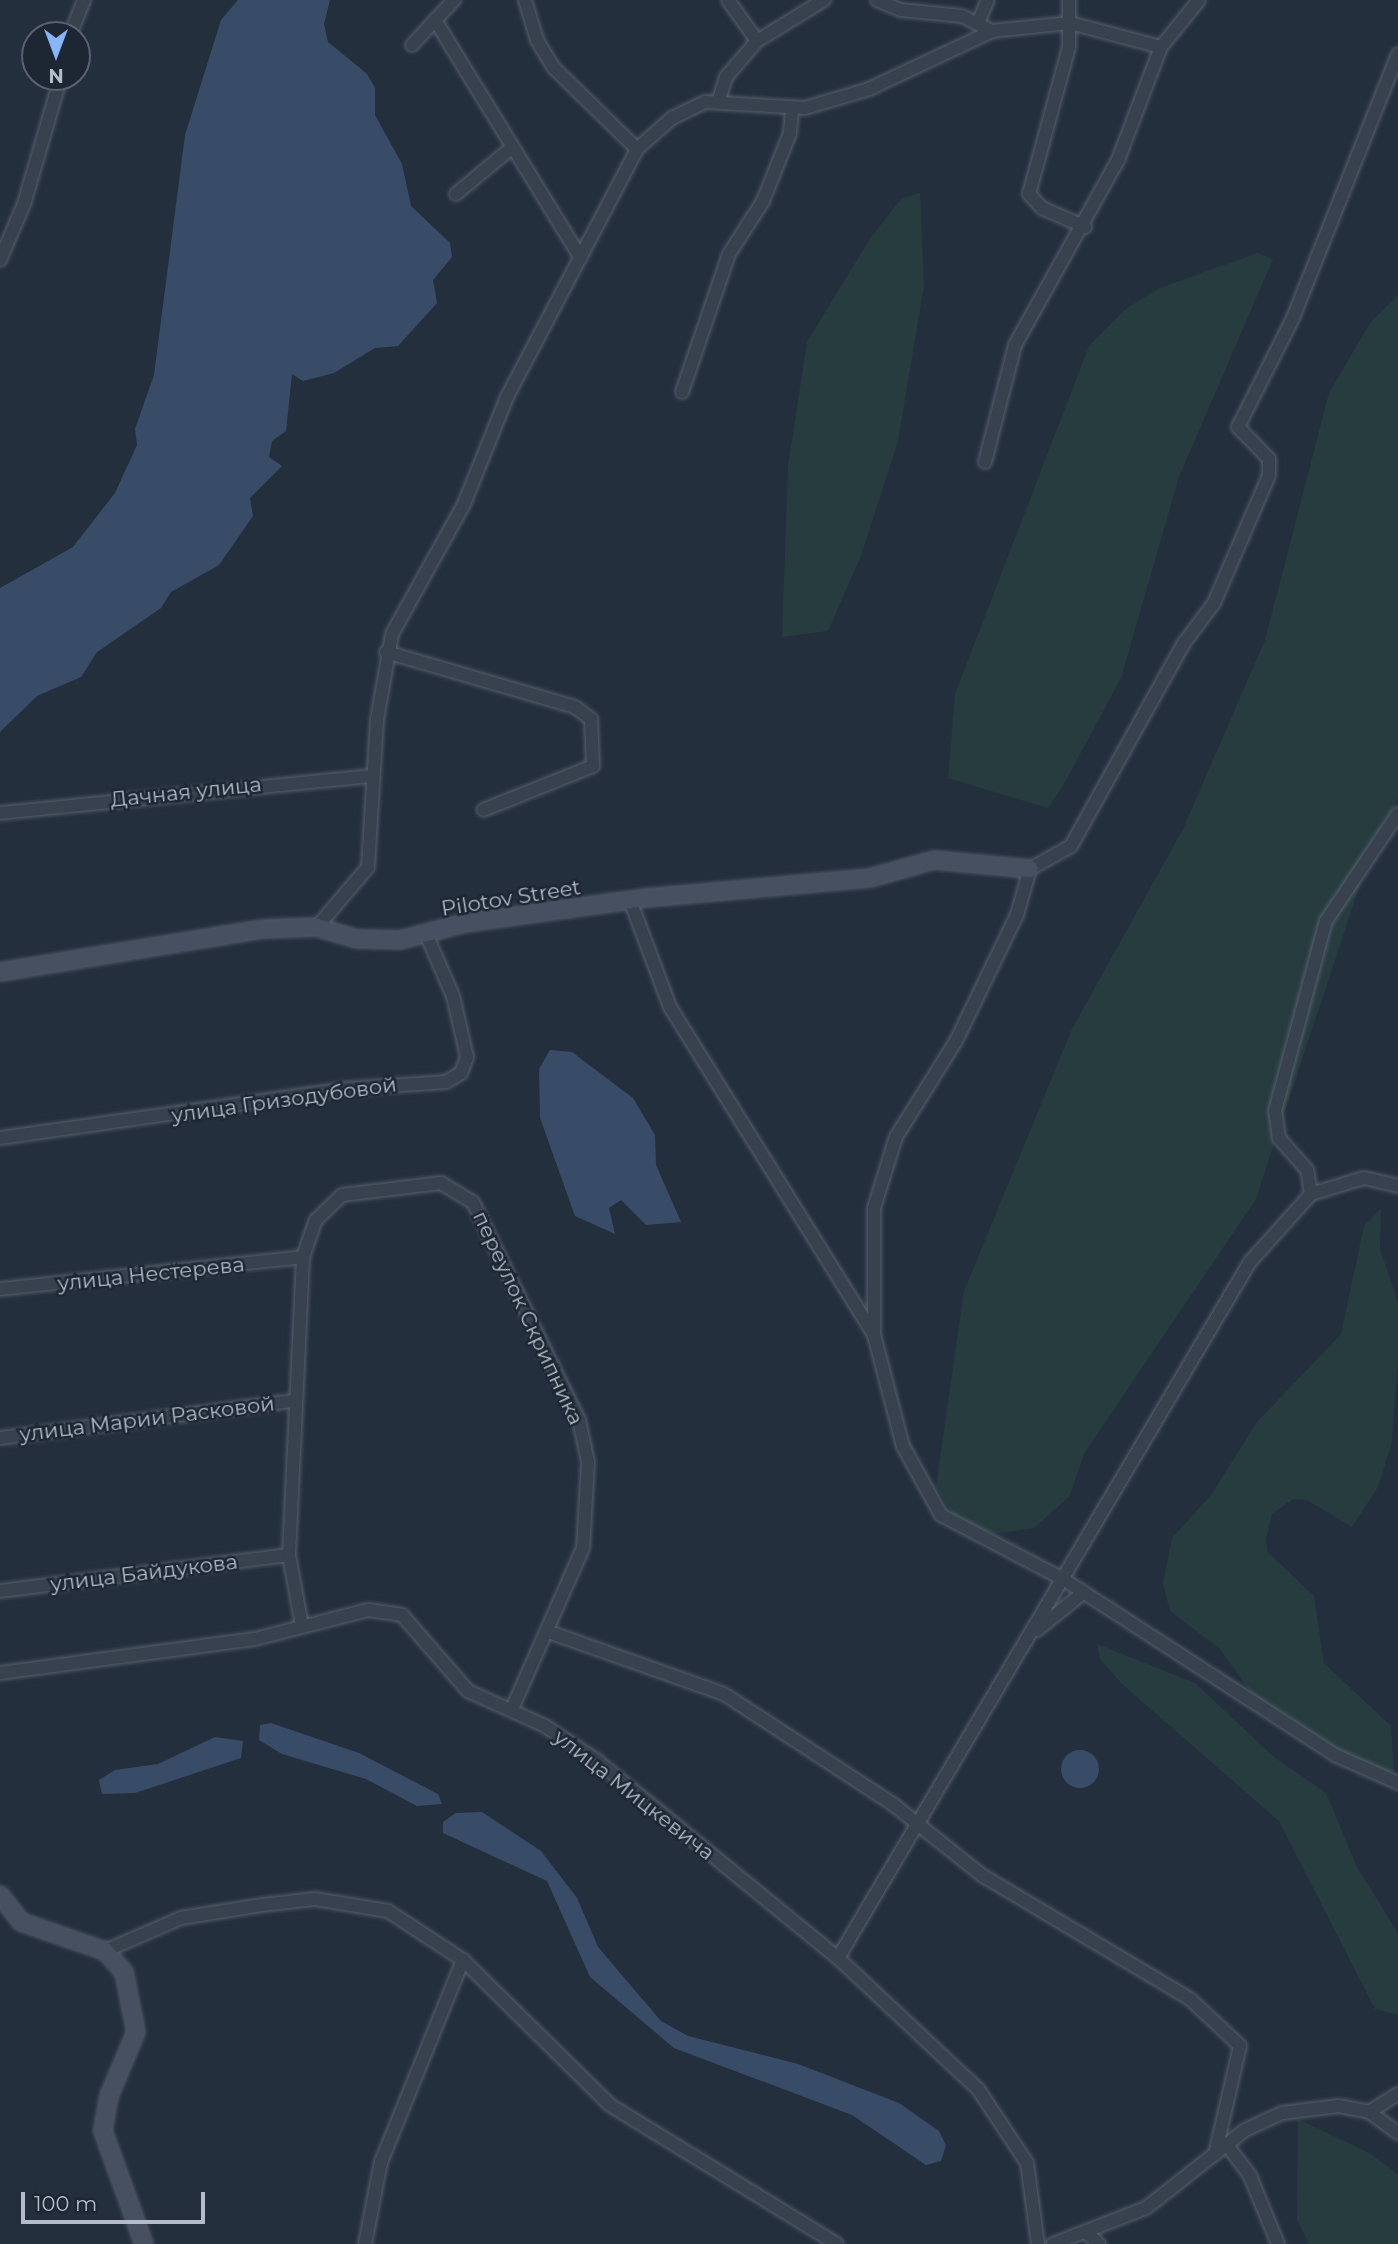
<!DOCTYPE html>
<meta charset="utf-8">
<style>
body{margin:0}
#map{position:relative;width:1398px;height:2244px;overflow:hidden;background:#242f3e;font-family:Montserrat,sans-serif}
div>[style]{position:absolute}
.green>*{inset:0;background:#263c3f}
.water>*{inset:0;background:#394c67}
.round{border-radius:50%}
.roads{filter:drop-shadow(0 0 2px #565f6c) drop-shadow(0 0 2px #565f6c)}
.street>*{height:12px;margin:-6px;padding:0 6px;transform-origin:6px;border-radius:6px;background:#38414e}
.secondary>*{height:16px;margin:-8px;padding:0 8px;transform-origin:8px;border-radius:8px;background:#465061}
span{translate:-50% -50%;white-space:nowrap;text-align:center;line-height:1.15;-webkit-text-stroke:5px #1d2633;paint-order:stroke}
.street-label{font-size:21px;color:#b4bcc9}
.north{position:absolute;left:21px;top:21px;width:70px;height:70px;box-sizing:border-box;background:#1d2633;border:2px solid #59626f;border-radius:50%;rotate:180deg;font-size:19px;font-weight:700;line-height:28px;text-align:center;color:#b4bcc9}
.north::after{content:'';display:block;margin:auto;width:24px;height:32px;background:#8ab4f8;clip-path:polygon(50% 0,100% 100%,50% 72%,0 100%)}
.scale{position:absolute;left:21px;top:2192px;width:184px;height:32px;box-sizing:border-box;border:4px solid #b4bcc9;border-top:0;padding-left:9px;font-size:21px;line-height:24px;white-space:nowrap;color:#b4bcc9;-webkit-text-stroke:5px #1d2633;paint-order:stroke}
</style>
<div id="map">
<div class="green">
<i style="clip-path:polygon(920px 193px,924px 286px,898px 441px,861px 556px,828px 631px,782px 637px,788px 466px,807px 342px,871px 237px,901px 199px)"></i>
<i style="clip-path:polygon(1257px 253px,1273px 259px,1179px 477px,1121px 678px,1064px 784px,1048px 808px,948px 778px,955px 694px,1089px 346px,1127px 308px,1160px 288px)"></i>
<i style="clip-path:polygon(1398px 295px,1398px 799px,1376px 836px,1256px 1199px,1085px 1452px,1069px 1497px,1034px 1528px,996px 1534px,958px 1522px,936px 1487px,964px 1291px,1072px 1029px,1183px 829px,1265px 640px,1329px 393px,1370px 323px)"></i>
<i style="clip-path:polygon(1381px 1208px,1380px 1249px,1398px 1302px,1398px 1362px,1392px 1442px,1378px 1487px,1352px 1527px,1307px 1500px,1293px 1499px,1272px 1514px,1266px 1539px,1268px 1552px,1314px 1596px,1324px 1663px,1391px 1726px,1394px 1771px,1381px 1777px,1262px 1708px,1220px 1649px,1170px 1611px,1163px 1583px,1172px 1538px,1211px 1495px,1257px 1422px,1341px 1334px,1364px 1226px)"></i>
<i style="clip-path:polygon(1097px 1644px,1195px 1683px,1274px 1757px,1326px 1793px,1357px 1867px,1398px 1933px,1398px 2015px,1375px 2009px,1279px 1821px,1123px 1685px,1100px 1659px)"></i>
<i style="clip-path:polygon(1298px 2119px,1369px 2153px,1398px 2174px,1398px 2244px,1309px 2244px,1297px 2220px)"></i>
</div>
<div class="water">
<i style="clip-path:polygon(238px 0,330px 0,324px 24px,328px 42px,367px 74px,375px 88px,375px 115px,402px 164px,411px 206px,450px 243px,452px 257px,433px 280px,437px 303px,398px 346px,375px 348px,334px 373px,303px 381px,292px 374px,286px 431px,272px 441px,269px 457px,282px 466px,250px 498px,253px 516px,219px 565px,171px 592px,161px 608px,97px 652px,81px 677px,37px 696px,0 732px,0 588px,73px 547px,115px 493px,137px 445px,135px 429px,154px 375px,185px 135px,221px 20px)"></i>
<i style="clip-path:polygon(550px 1050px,572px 1052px,633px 1098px,655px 1135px,656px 1165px,681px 1222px,646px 1225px,621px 1200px,609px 1208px,615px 1234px,575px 1216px,540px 1118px,539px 1069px)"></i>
<i style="clip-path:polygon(271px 1723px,359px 1753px,438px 1794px,442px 1804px,417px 1806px,366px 1779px,282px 1754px,259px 1740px,260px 1725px)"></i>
<i style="clip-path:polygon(215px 1737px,243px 1741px,241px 1758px,135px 1793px,102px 1794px,99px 1780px,115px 1770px,158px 1764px)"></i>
<i class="round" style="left:1061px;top:1750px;width:38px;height:38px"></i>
<i style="clip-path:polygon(482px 1812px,541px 1851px,577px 1898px,598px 1947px,661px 2021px,688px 2036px,798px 2064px,899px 2103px,939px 2131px,946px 2145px,941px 2161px,926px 2165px,852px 2115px,674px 2048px,590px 1977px,547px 1881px,443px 1833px,443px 1822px,456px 1813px)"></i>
</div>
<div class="roads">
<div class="street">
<i style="left:525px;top:0;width:42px;rotate:73.3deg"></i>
<i style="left:537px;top:40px;width:33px;rotate:59deg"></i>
<i style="left:554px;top:68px;width:116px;rotate:44.3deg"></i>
<i style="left:728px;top:0;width:50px;rotate:54.7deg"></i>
<i style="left:877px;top:0;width:26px;rotate:23deg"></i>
<i style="left:901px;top:10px;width:61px;rotate:5.6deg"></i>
<i style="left:962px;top:16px;width:34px;rotate:27deg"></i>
<i style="left:1069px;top:0;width:47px;rotate:90deg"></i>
<i style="left:1069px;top:47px;width:152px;rotate:105.2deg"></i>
<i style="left:1029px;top:194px;width:19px;rotate:47deg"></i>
<i style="left:1042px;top:208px;width:47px;rotate:23.8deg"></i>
<i style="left:435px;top:20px;width:279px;rotate:58.5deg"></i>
<i style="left:978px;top:23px;width:25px;rotate:-67deg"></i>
<i style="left:70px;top:35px;width:38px;rotate:-68deg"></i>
<i style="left:412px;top:45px;width:62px;rotate:-47deg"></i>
<i style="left:719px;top:99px;width:23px;rotate:-72deg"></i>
<i style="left:726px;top:77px;width:48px;rotate:-49.3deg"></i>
<i style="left:757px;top:41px;width:79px;rotate:-31.5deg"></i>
<i style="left:456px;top:194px;width:69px;rotate:-39.7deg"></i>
<i style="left:0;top:260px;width:61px;rotate:-66.8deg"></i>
<i style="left:24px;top:204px;width:132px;rotate:-73.8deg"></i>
<i style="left:682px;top:392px;width:146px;rotate:-71.2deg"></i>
<i style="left:729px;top:254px;width:63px;rotate:-57.3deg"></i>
<i style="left:763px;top:201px;width:73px;rotate:-68.3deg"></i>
<i style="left:790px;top:133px;width:23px;rotate:-85deg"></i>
<i style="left:985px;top:462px;width:121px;rotate:-75.6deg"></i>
<i style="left:1015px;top:345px;width:212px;rotate:-60.9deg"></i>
<i style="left:1118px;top:160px;width:121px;rotate:-69.2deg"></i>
<i style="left:1161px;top:47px;width:60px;rotate:-51deg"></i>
<i style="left:386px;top:652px;width:197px;rotate:16.2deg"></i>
<i style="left:575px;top:707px;width:20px;rotate:37deg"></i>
<i style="left:591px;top:719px;width:47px;rotate:87.6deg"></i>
<i style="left:593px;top:766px;width:118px;rotate:158.2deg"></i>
<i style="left:0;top:813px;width:375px;rotate:-5.7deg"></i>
<i style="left:630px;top:900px;width:114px;rotate:69.5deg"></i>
<i style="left:670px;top:1007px;width:386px;rotate:58.1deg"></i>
<i style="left:874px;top:1335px;width:115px;rotate:75.4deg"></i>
<i style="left:903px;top:1446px;width:79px;rotate:61.2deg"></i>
<i style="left:941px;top:1515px;width:138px;rotate:27.7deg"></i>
<i style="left:1063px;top:1579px;width:326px;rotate:32.9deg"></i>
<i style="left:1337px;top:1756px;width:67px;rotate:23.9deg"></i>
<i style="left:317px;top:927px;width:79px;rotate:-49.6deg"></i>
<i style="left:368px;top:867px;width:147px;rotate:-86.5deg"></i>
<i style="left:377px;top:720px;width:87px;rotate:-80.1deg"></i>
<i style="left:392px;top:634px;width:149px;rotate:-61deg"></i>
<i style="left:464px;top:504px;width:115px;rotate:-68.1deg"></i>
<i style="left:507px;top:397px;width:280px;rotate:-62.3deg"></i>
<i style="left:637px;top:149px;width:47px;rotate:-41.5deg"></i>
<i style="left:672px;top:118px;width:37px;rotate:-26deg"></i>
<i style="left:705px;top:102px;width:100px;rotate:3.4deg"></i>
<i style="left:805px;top:108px;width:67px;rotate:-16.5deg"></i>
<i style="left:869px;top:89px;width:136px;rotate:-25.2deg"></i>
<i style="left:992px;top:31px;width:78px;rotate:-5.9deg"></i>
<i style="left:1070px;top:23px;width:94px;rotate:14.8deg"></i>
<i style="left:0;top:1138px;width:347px;rotate:-8.1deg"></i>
<i style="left:344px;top:1089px;width:102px;rotate:-3.9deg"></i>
<i style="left:446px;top:1082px;width:17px;rotate:-31deg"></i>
<i style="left:461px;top:1073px;width:17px;rotate:-69deg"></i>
<i style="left:467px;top:1057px;width:63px;rotate:-102.9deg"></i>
<i style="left:453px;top:996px;width:68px;rotate:-113.5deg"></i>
<i style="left:1311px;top:1194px;width:24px;rotate:-99deg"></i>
<i style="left:1307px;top:1170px;width:43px;rotate:-131.2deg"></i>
<i style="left:1279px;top:1138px;width:27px;rotate:-98deg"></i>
<i style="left:1275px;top:1111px;width:197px;rotate:-75deg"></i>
<i style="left:1326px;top:921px;width:129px;rotate:-56.1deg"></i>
<i style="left:0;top:1289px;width:305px;rotate:-6deg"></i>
<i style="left:874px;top:1335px;width:127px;rotate:-90deg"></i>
<i style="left:874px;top:1208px;width:74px;rotate:-72.8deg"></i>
<i style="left:896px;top:1137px;width:113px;rotate:-58deg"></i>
<i style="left:956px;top:1041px;width:140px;rotate:-64.2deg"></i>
<i style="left:1017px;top:915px;width:48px;rotate:-74.2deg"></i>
<i style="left:1030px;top:869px;width:47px;rotate:-29.3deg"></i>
<i style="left:1071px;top:846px;width:232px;rotate:-60.9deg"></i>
<i style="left:1184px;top:643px;width:50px;rotate:-53.1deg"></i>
<i style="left:1214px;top:603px;width:139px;rotate:-66.7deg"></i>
<i style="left:1269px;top:475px;width:16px;rotate:-90deg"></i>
<i style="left:1269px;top:459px;width:45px;rotate:-134.1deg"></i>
<i style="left:1238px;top:427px;width:122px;rotate:-63.2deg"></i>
<i style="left:1293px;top:318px;width:284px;rotate:-68.3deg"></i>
<i style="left:0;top:1438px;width:296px;rotate:-7.2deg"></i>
<i style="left:0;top:1591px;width:291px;rotate:-7.1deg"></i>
<i style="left:302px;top:1626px;width:72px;rotate:-100.4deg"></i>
<i style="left:289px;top:1555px;width:298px;rotate:-87.3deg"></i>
<i style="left:303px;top:1257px;width:39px;rotate:-71deg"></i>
<i style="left:316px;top:1220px;width:36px;rotate:-44deg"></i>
<i style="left:342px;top:1195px;width:100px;rotate:-6.9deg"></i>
<i style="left:441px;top:1183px;width:37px;rotate:31deg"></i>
<i style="left:473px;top:1202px;width:242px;rotate:64.1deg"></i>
<i style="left:579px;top:1420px;width:43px;rotate:77.9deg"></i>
<i style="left:588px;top:1462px;width:86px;rotate:93.3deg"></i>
<i style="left:583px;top:1548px;width:176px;rotate:113.8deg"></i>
<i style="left:1037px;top:1630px;width:60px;rotate:-39deg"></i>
<i style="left:549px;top:1632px;width:186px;rotate:19.5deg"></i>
<i style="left:724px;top:1694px;width:203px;rotate:33.1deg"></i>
<i style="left:894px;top:1805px;width:114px;rotate:38.6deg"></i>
<i style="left:983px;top:1876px;width:241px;rotate:30.7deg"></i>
<i style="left:1190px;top:1999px;width:69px;rotate:43.2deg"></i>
<i style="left:1240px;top:2046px;width:111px;rotate:103deg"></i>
<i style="left:0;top:1673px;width:257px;rotate:-7.6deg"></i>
<i style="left:255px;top:1639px;width:117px;rotate:-14.4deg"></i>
<i style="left:368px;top:1610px;width:34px;rotate:8deg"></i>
<i style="left:402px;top:1615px;width:101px;rotate:49deg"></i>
<i style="left:468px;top:1691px;width:85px;rotate:24.4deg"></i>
<i style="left:545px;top:1726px;width:61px;rotate:33.7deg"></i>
<i style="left:596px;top:1760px;width:313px;rotate:39.3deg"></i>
<i style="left:838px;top:1958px;width:192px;rotate:43.1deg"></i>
<i style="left:978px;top:2089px;width:89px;rotate:56.5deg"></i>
<i style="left:1027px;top:2163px;width:82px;rotate:82.3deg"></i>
<i style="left:105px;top:1951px;width:83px;rotate:-23.5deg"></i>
<i style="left:181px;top:1918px;width:82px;rotate:-9.1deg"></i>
<i style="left:262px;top:1905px;width:53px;rotate:-6.5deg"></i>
<i style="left:315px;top:1899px;width:74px;rotate:9.3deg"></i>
<i style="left:388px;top:1911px;width:90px;rotate:33.2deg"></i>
<i style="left:463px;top:1960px;width:206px;rotate:44.6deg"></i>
<i style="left:610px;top:2105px;width:266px;rotate:31.5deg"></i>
<i style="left:838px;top:1958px;width:809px;rotate:-59.38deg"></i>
<i style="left:1250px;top:1262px;width:91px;rotate:-48.1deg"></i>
<i style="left:1311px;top:1194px;width:55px;rotate:-16.8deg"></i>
<i style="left:1364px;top:1178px;width:35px;rotate:13deg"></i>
<i style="left:1369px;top:2112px;width:36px;rotate:36deg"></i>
<i style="left:1227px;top:2145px;width:39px;rotate:53deg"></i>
<i style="left:1250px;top:2176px;width:74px;rotate:67.6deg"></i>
<i style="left:1086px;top:2232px;width:18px;rotate:43deg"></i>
<i style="left:365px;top:2244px;width:84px;rotate:-79deg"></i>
<i style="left:381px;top:2162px;width:218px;rotate:-67.9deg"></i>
<i style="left:1053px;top:2244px;width:100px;rotate:-21.2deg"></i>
<i style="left:1146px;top:2208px;width:126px;rotate:-38.2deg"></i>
<i style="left:1245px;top:2130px;width:41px;rotate:-24.7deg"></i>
<i style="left:1282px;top:2113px;width:57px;rotate:-7deg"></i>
<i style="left:1339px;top:2106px;width:31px;rotate:11deg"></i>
<i style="left:1369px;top:2112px;width:34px;rotate:-32deg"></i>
</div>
<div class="secondary">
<i style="left:0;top:972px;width:267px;rotate:-9.3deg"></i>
<i style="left:264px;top:929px;width:53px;rotate:-2.2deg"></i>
<i style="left:317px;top:927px;width:42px;rotate:16.7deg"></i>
<i style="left:357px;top:939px;width:43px;rotate:1.3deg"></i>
<i style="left:400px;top:940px;width:67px;rotate:-14.7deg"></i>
<i style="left:465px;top:923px;width:183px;rotate:-7.9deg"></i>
<i style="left:646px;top:898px;width:225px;rotate:-5.1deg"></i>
<i style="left:870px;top:878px;width:66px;rotate:-15.7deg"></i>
<i style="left:934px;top:860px;width:96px;rotate:5.4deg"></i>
<i style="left:0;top:1895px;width:34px;rotate:52deg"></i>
<i style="left:21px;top:1922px;width:89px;rotate:19deg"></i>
<i style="left:105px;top:1951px;width:28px;rotate:48deg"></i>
<i style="left:124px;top:1972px;width:61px;rotate:78.7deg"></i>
<i style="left:136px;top:2032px;width:69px;rotate:112.9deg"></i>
<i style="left:109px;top:2096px;width:36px;rotate:100deg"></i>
<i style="left:103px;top:2131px;width:120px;rotate:70.1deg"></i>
</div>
</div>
<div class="street-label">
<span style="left:186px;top:792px;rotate:-6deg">Дачная улица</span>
<span style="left:511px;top:898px;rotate:-9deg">Pilotov Street</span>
<span style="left:284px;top:1100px;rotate:-8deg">улица Гризодубовой</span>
<span style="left:151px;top:1274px;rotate:-6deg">улица Нестерева</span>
<span style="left:528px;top:1318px;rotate:65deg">переулок Скрипника</span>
<span style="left:147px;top:1419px;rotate:-7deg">улица Марии Расковой</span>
<span style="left:144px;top:1573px;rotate:-7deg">улица Байдукова</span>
<span style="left:634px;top:1795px;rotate:38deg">улица Мицкевича</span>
</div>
<div class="north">N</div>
<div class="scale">100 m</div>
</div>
